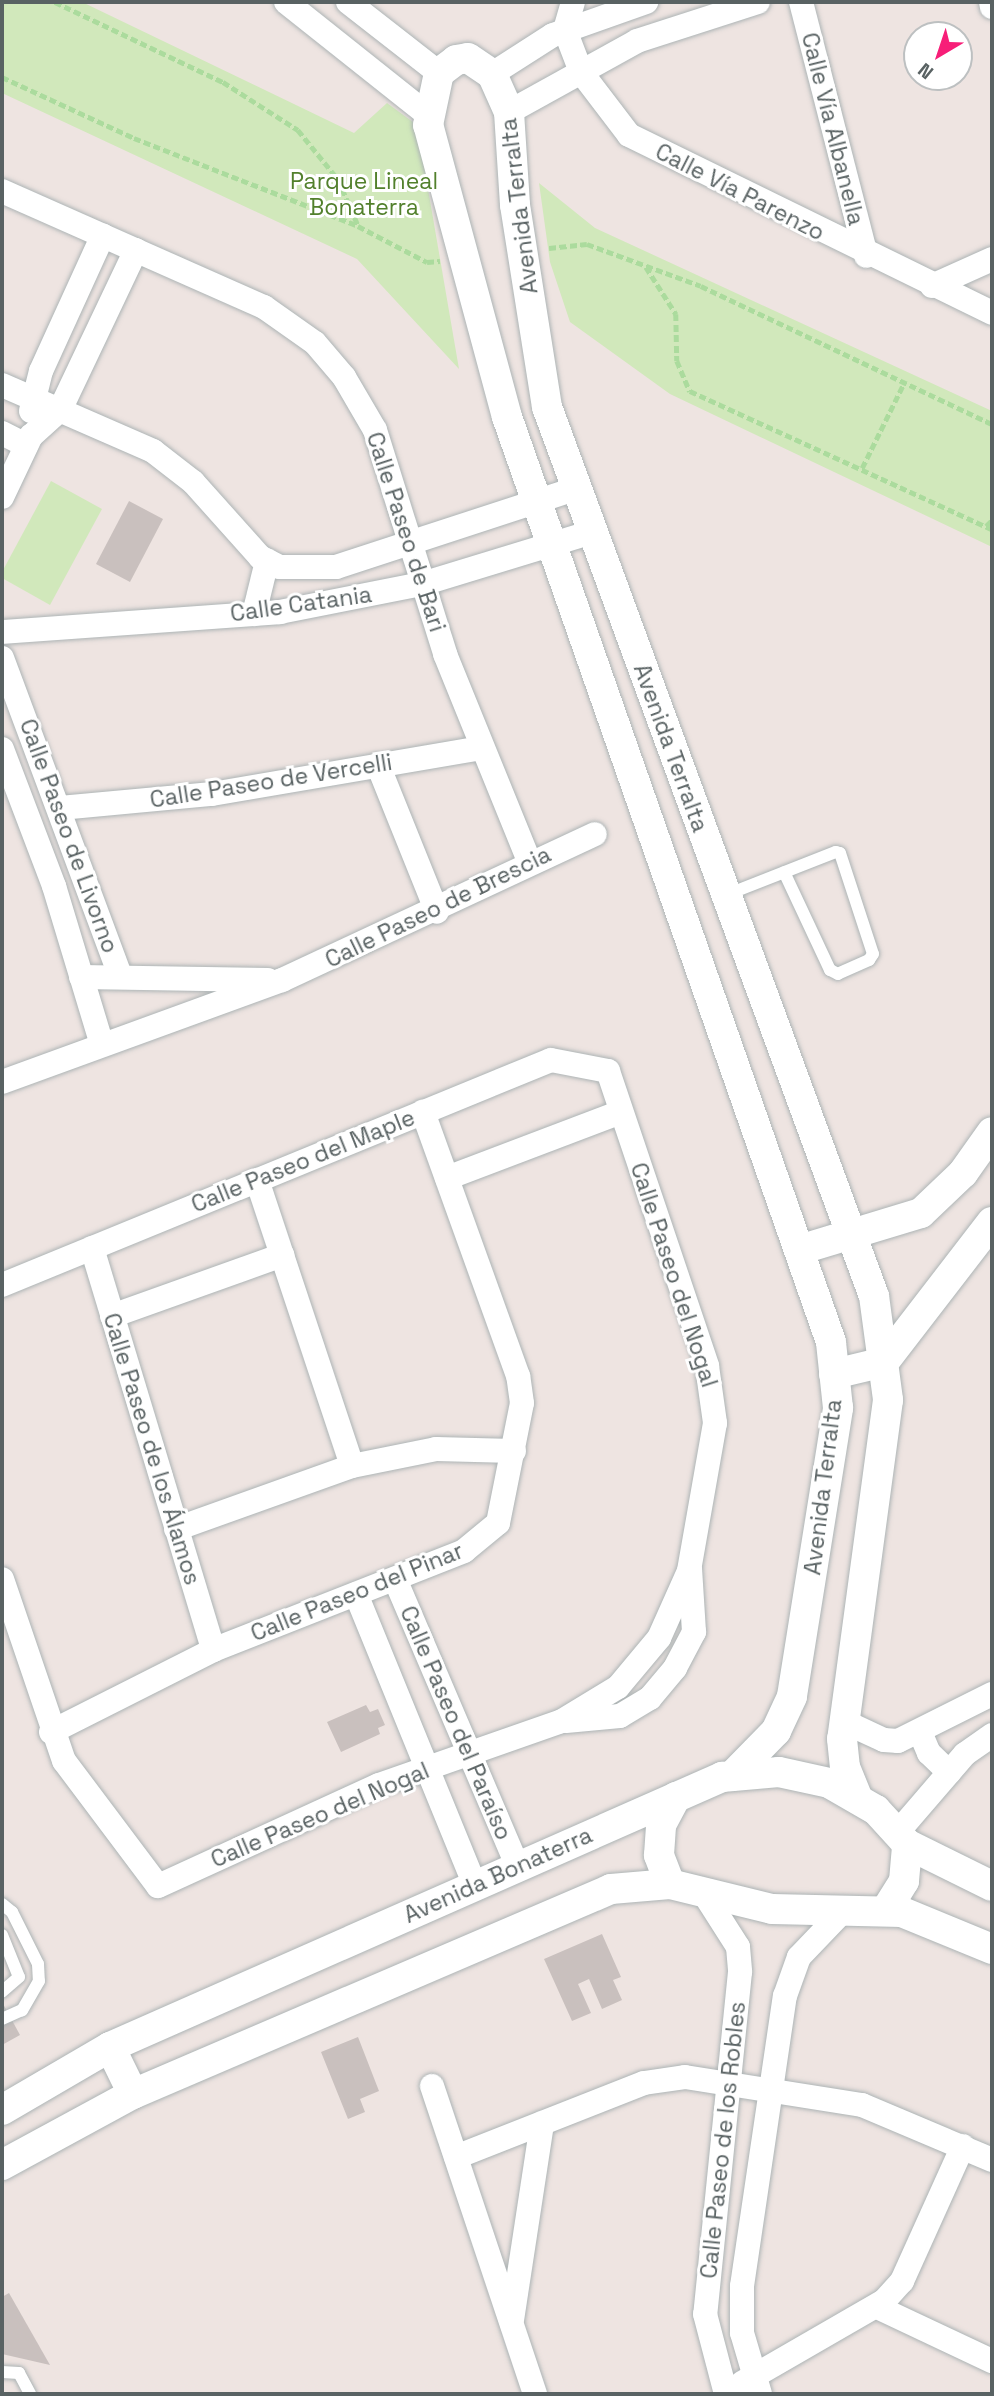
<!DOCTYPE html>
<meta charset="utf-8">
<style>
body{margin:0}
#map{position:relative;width:994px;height:2396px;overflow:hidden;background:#eee4e1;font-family:"Space Grotesk",sans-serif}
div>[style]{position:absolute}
.green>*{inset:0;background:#d1e8bb}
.building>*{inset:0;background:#c9c0be}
.path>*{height:4.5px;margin-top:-2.25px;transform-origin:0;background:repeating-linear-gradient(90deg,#abdb9d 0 7px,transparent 0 10.5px)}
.roads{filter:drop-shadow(0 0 2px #adb4b5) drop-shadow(0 0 2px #adb4b5)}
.service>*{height:12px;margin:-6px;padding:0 6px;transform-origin:6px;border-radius:6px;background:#fff}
.minor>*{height:24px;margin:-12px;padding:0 12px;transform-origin:12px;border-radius:12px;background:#fff}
.tertiary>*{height:30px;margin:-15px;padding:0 15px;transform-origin:15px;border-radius:15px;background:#fff}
span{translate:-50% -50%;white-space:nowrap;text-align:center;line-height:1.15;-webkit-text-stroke:6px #fff;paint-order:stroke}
.street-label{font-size:23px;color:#596263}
.park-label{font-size:23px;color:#52802c}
.frame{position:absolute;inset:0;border:4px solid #596263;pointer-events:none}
.north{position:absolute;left:903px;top:21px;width:70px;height:70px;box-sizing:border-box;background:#fff;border:2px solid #bdc0c1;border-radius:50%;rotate:219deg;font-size:19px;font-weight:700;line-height:28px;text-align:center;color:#596263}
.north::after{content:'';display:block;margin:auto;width:24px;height:32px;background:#f71e78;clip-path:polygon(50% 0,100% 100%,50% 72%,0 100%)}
</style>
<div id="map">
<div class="green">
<i style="clip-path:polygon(2px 2px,82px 2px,354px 133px,387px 103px,417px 125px,459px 369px,357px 259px,2px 93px)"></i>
<i style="clip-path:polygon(539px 183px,595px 228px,992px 411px,992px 547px,670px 394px,570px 322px,550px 262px)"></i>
<i style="clip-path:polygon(51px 481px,102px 509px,50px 605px,2px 578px,2px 572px)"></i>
</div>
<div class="building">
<i style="clip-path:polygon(129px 501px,163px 519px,130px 582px,96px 564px)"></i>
<i style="clip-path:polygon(366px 1705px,370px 1712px,378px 1709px,385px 1725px,378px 1728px,380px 1734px,341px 1752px,327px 1722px)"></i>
<i style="clip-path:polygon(602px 1934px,621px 1977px,613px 1980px,622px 2000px,602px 2009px,589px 1979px,578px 1984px,591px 2013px,572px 2021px,544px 1959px)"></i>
<i style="clip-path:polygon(2px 2002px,20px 2035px,2px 2045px)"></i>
<i style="clip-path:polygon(358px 2037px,379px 2091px,360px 2099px,365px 2112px,348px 2119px,321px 2052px)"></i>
<i style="clip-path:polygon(9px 2293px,50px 2365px,2px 2354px,2px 2297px)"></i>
</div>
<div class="path">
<i style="left:55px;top:2px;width:186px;rotate:25.5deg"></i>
<i style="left:223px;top:82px;width:89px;rotate:32.6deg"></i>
<i style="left:298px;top:130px;width:63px;rotate:50.8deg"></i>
<i style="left:338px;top:179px;width:50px;rotate:66.5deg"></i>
<i style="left:2px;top:77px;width:145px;rotate:24.8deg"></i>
<i style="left:134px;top:138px;width:241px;rotate:21.4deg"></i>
<i style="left:358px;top:226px;width:78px;rotate:27.6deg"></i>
<i style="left:427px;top:262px;width:13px;rotate:-4deg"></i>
<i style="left:549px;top:248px;width:38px;rotate:-6deg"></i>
<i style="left:587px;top:244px;width:121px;rotate:20.2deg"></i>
<i style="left:701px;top:286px;width:322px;rotate:25.4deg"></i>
<i style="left:646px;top:267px;width:56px;rotate:57.4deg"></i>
<i style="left:676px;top:314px;width:47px;rotate:88.8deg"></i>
<i style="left:677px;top:361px;width:33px;rotate:67deg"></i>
<i style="left:690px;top:391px;width:332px;rotate:24.6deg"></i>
<i style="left:862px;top:468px;width:95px;rotate:-63.7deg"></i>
<i style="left:986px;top:526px;width:8px;rotate:-45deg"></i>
</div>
<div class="roads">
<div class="service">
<i style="left:726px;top:895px;width:118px;rotate:-21.4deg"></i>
<i style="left:836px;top:852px;width:4px;rotate:14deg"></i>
<i style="left:840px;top:853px;width:106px;rotate:71.9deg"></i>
<i style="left:873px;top:954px;width:7px;rotate:124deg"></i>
<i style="left:869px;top:960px;width:34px;rotate:156deg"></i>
<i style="left:838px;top:974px;width:9px;rotate:-153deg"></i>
<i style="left:830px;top:970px;width:108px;rotate:-115.1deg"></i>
<i style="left:2px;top:1904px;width:13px;rotate:39deg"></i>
<i style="left:12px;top:1912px;width:58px;rotate:63.4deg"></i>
<i style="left:38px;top:1964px;width:17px;rotate:87deg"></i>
<i style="left:39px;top:1981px;width:34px;rotate:120deg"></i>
<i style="left:22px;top:2010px;width:22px;rotate:156deg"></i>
<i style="left:2px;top:1935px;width:45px;rotate:68deg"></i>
<i style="left:19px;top:1977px;width:23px;rotate:139deg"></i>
<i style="left:2px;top:2372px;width:17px;rotate:3deg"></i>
<i style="left:19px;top:2373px;width:24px;rotate:62deg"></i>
</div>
<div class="minor">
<i style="left:286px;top:2px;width:181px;rotate:38.5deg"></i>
<i style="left:348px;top:2px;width:115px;rotate:38deg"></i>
<i style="left:573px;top:2px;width:29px;rotate:106deg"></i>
<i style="left:565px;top:30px;width:45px;rotate:69.1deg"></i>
<i style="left:581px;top:72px;width:79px;rotate:52.7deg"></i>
<i style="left:629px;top:135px;width:404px;rotate:26.1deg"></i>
<i style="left:801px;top:2px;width:262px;rotate:75.6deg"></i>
<i style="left:991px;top:2px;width:5px;rotate:79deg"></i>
<i style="left:492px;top:74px;width:72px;rotate:-32.6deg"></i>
<i style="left:553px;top:35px;width:99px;rotate:-19.5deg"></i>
<i style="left:509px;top:112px;width:146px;rotate:-29deg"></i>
<i style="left:637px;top:41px;width:127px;rotate:-17.9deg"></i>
<i style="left:2px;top:191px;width:287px;rotate:23.9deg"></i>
<i style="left:264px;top:307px;width:62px;rotate:35.2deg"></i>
<i style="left:315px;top:343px;width:45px;rotate:49.5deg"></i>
<i style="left:344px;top:377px;width:61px;rotate:59.7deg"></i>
<i style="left:375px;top:430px;width:235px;rotate:72.6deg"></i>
<i style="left:445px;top:654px;width:223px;rotate:67.9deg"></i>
<i style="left:932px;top:286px;width:66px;rotate:-24.2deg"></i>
<i style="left:2px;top:385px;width:165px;rotate:23.6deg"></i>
<i style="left:153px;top:451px;width:51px;rotate:37.8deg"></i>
<i style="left:193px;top:482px;width:101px;rotate:48.2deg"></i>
<i style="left:260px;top:557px;width:22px;rotate:27deg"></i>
<i style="left:280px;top:567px;width:56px"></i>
<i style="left:336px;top:567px;width:254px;rotate:-18.1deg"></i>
<i style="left:31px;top:411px;width:41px;rotate:-76deg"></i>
<i style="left:41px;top:371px;width:149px;rotate:-65.5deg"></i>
<i style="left:2px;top:433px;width:27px;rotate:27deg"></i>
<i style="left:2px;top:497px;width:68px;rotate:-64.6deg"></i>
<i style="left:31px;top:436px;width:39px;rotate:-42deg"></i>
<i style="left:60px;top:410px;width:177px;rotate:-64.6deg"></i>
<i style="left:254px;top:614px;width:55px;rotate:-76.2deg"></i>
<i style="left:2px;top:632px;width:279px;rotate:-4.1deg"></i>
<i style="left:280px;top:612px;width:145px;rotate:-11.2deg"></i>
<i style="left:422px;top:584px;width:178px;rotate:-17deg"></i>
<i style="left:2px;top:658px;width:338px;rotate:69.6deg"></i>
<i style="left:2px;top:749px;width:147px;rotate:69.2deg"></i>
<i style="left:54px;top:886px;width:163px;rotate:73.2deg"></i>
<i style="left:378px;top:765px;width:158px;rotate:68.1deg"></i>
<i style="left:60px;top:808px;width:153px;rotate:-5.3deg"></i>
<i style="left:212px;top:794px;width:274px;rotate:-9.7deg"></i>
<i style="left:81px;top:977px;width:187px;rotate:0.9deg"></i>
<i style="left:2px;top:1082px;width:298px;rotate:-20deg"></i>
<i style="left:282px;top:980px;width:345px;rotate:-25deg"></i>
<i style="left:447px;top:1178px;width:186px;rotate:-20.8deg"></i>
<i style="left:257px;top:1180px;width:301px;rotate:71.6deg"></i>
<i style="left:92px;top:1248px;width:420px;rotate:73.2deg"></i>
<i style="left:2px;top:1285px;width:593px;rotate:-22.29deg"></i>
<i style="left:551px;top:1060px;width:58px;rotate:10.9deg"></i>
<i style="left:608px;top:1071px;width:311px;rotate:71.4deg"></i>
<i style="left:707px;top:1366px;width:58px;rotate:82deg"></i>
<i style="left:715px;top:1423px;width:150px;rotate:100deg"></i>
<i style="left:689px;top:1571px;width:73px;rotate:114.1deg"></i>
<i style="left:659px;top:1638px;width:64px;rotate:129.9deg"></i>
<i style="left:618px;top:1687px;width:66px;rotate:148.7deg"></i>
<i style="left:562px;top:1721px;width:194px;rotate:160.7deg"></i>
<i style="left:379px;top:1785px;width:243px;rotate:155.4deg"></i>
<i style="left:158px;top:1886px;width:156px;rotate:-126.9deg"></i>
<i style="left:64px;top:1761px;width:192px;rotate:-108.8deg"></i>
<i style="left:112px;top:1316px;width:181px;rotate:-19.7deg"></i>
<i style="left:176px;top:1529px;width:187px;rotate:-19.7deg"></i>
<i style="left:352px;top:1466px;width:86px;rotate:-11.4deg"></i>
<i style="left:436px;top:1449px;width:78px;rotate:1.5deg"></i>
<i style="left:395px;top:1579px;width:313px;rotate:66.9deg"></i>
<i style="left:356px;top:1594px;width:314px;rotate:67.8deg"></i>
<i style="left:566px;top:1721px;width:54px;rotate:-5.3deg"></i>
<i style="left:620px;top:1716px;width:35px;rotate:-31deg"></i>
<i style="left:650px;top:1698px;width:39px;rotate:-50deg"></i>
<i style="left:675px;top:1668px;width:41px;rotate:-62.2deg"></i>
<i style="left:694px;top:1632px;width:64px;rotate:-93.6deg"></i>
<i style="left:845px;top:1722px;width:43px;rotate:24.8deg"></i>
<i style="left:884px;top:1740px;width:14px;rotate:4deg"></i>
<i style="left:898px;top:1741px;width:105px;rotate:-26.6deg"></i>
<i style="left:51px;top:1732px;width:182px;rotate:-26.8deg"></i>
<i style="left:213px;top:1650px;width:270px;rotate:-21.5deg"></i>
<i style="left:464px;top:1551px;width:44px;rotate:-39.5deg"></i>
<i style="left:498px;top:1523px;width:122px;rotate:-78.7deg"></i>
<i style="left:522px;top:1403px;width:27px;rotate:-98deg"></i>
<i style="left:518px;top:1376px;width:281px;rotate:-109.8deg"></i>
<i style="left:920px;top:1732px;width:23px;rotate:67deg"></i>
<i style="left:929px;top:1753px;width:28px;rotate:44deg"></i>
<i style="left:897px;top:1833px;width:104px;rotate:-49.3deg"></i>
<i style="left:965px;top:1754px;width:33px;rotate:-35deg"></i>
<i style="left:703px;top:1892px;width:65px;rotate:57.5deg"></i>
<i style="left:738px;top:1947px;width:25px;rotate:85deg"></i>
<i style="left:740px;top:1972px;width:344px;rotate:95.8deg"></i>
<i style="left:705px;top:2314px;width:83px;rotate:75.3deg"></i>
<i style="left:432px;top:2086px;width:325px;rotate:71.5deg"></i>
<i style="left:456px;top:2157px;width:202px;rotate:-21.5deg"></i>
<i style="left:644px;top:2083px;width:41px;rotate:-8.3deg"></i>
<i style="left:685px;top:2077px;width:179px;rotate:9deg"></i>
<i style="left:862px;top:2105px;width:141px;rotate:22.9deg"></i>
<i style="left:877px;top:2307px;width:127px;rotate:25.2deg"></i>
<i style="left:512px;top:2320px;width:199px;rotate:-81.3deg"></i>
<i style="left:742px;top:2383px;width:164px;rotate:-30deg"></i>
<i style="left:884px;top:2301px;width:27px;rotate:-48deg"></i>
<i style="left:902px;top:2281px;width:148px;rotate:-65.7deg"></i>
<i style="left:760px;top:2394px;width:64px;rotate:-106.4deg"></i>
<i style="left:742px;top:2333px;width:47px;rotate:-90deg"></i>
<i style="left:742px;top:2286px;width:293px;rotate:-81.6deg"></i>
<i style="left:785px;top:1996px;width:41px;rotate:-70.3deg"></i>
<i style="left:799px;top:1957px;width:62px;rotate:-46.3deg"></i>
</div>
<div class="tertiary">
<i style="left:799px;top:1250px;width:127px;rotate:-16.9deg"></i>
<i style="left:921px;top:1213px;width:58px;rotate:-43.6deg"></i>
<i style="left:963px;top:1173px;width:50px;rotate:-54.7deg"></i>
<i style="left:834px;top:1374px;width:51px;rotate:-13.5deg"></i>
<i style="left:884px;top:1362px;width:177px;rotate:-52.4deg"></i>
<i style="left:732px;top:1776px;width:63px;rotate:-45.6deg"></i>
<i style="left:776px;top:1731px;width:38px;rotate:-65deg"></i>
<i style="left:792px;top:1696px;width:292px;rotate:-80.9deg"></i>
<i style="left:838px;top:1408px;width:66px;rotate:-96.1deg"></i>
<i style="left:831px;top:1342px;width:980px;rotate:-109.3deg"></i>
<i style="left:507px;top:417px;width:302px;rotate:-105.1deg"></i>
<i style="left:428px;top:125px;width:53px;rotate:-78.1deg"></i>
<i style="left:439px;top:73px;width:21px;rotate:-37deg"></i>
<i style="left:456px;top:60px;width:12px;rotate:-9deg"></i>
<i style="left:468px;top:58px;width:29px;rotate:34deg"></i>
<i style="left:492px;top:74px;width:42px;rotate:65.9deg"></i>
<i style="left:509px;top:112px;width:93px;rotate:86.3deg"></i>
<i style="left:515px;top:205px;width:205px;rotate:81deg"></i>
<i style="left:547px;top:407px;width:947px;rotate:69.81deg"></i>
<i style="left:874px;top:1296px;width:105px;rotate:82.3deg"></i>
<i style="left:888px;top:1400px;width:342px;rotate:97.7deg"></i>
<i style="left:842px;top:1739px;width:28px;rotate:84deg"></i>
<i style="left:845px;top:1767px;width:31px;rotate:68deg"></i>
<i style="left:670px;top:1884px;width:31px;rotate:-111deg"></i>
<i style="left:659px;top:1855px;width:30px;rotate:-86deg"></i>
<i style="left:661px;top:1825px;width:32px;rotate:-62deg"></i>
<i style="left:886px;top:1910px;width:34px;rotate:-58deg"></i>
<i style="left:904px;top:1881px;width:37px;rotate:-85deg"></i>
<i style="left:110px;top:2047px;width:52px;rotate:63.9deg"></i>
<i style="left:2px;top:2110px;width:125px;rotate:-30.3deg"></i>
<i style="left:110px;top:2047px;width:669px;rotate:-23.81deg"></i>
<i style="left:722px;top:1777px;width:57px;rotate:-5deg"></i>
<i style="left:779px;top:1772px;width:51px;rotate:12.4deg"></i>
<i style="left:829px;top:1783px;width:54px;rotate:29.9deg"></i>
<i style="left:876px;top:1810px;width:46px;rotate:47.6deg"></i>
<i style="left:907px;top:1844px;width:95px;rotate:26.3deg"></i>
<i style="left:2px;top:2165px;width:149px;rotate:-28.5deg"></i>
<i style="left:133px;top:2094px;width:520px;rotate:-23.21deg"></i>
<i style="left:611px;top:1889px;width:59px;rotate:-4.8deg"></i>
<i style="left:670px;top:1884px;width:105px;rotate:13.8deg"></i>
<i style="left:772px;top:1909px;width:130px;rotate:1.3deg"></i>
<i style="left:902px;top:1912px;width:97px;rotate:22.3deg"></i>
</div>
</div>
<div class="street-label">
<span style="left:833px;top:129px;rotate:76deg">Calle Vía Albanella</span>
<span style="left:740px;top:192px;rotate:27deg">Calle Vía Parenzo</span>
<span style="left:519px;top:206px;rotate:-97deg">Avenida Terralta</span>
<span style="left:406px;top:532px;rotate:72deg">Calle Paseo de Bari</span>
<span style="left:301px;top:604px;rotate:-8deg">Calle Catania</span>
<span style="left:671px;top:748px;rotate:70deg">Avenida Terralta</span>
<span style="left:271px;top:781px;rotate:-9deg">Calle Paseo de Vercelli</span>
<span style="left:69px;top:836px;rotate:70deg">Calle Paseo de Livorno</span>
<span style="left:438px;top:907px;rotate:-26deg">Calle Paseo de Brescia</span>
<span style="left:303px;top:1161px;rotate:-22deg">Calle Paseo del Maple</span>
<span style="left:674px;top:1275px;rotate:72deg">Calle Paseo del Nogal</span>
<span style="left:152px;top:1449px;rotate:73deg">Calle Paseo de los Álamos</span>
<span style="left:823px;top:1487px;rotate:-83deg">Avenida Terralta</span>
<span style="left:357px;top:1592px;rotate:-22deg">Calle Paseo del Pinar</span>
<span style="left:456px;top:1723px;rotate:67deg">Calle Paseo del Paraíso</span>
<span style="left:320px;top:1815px;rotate:-23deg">Calle Paseo del Nogal</span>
<span style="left:498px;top:1875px;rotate:-24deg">Avenida Bonaterra</span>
<span style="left:723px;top:2140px;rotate:-84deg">Calle Paseo de los Robles</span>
</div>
<div class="park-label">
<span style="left:364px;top:194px">Parque Lineal<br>Bonaterra</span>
</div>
<div class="frame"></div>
<div class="north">N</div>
</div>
